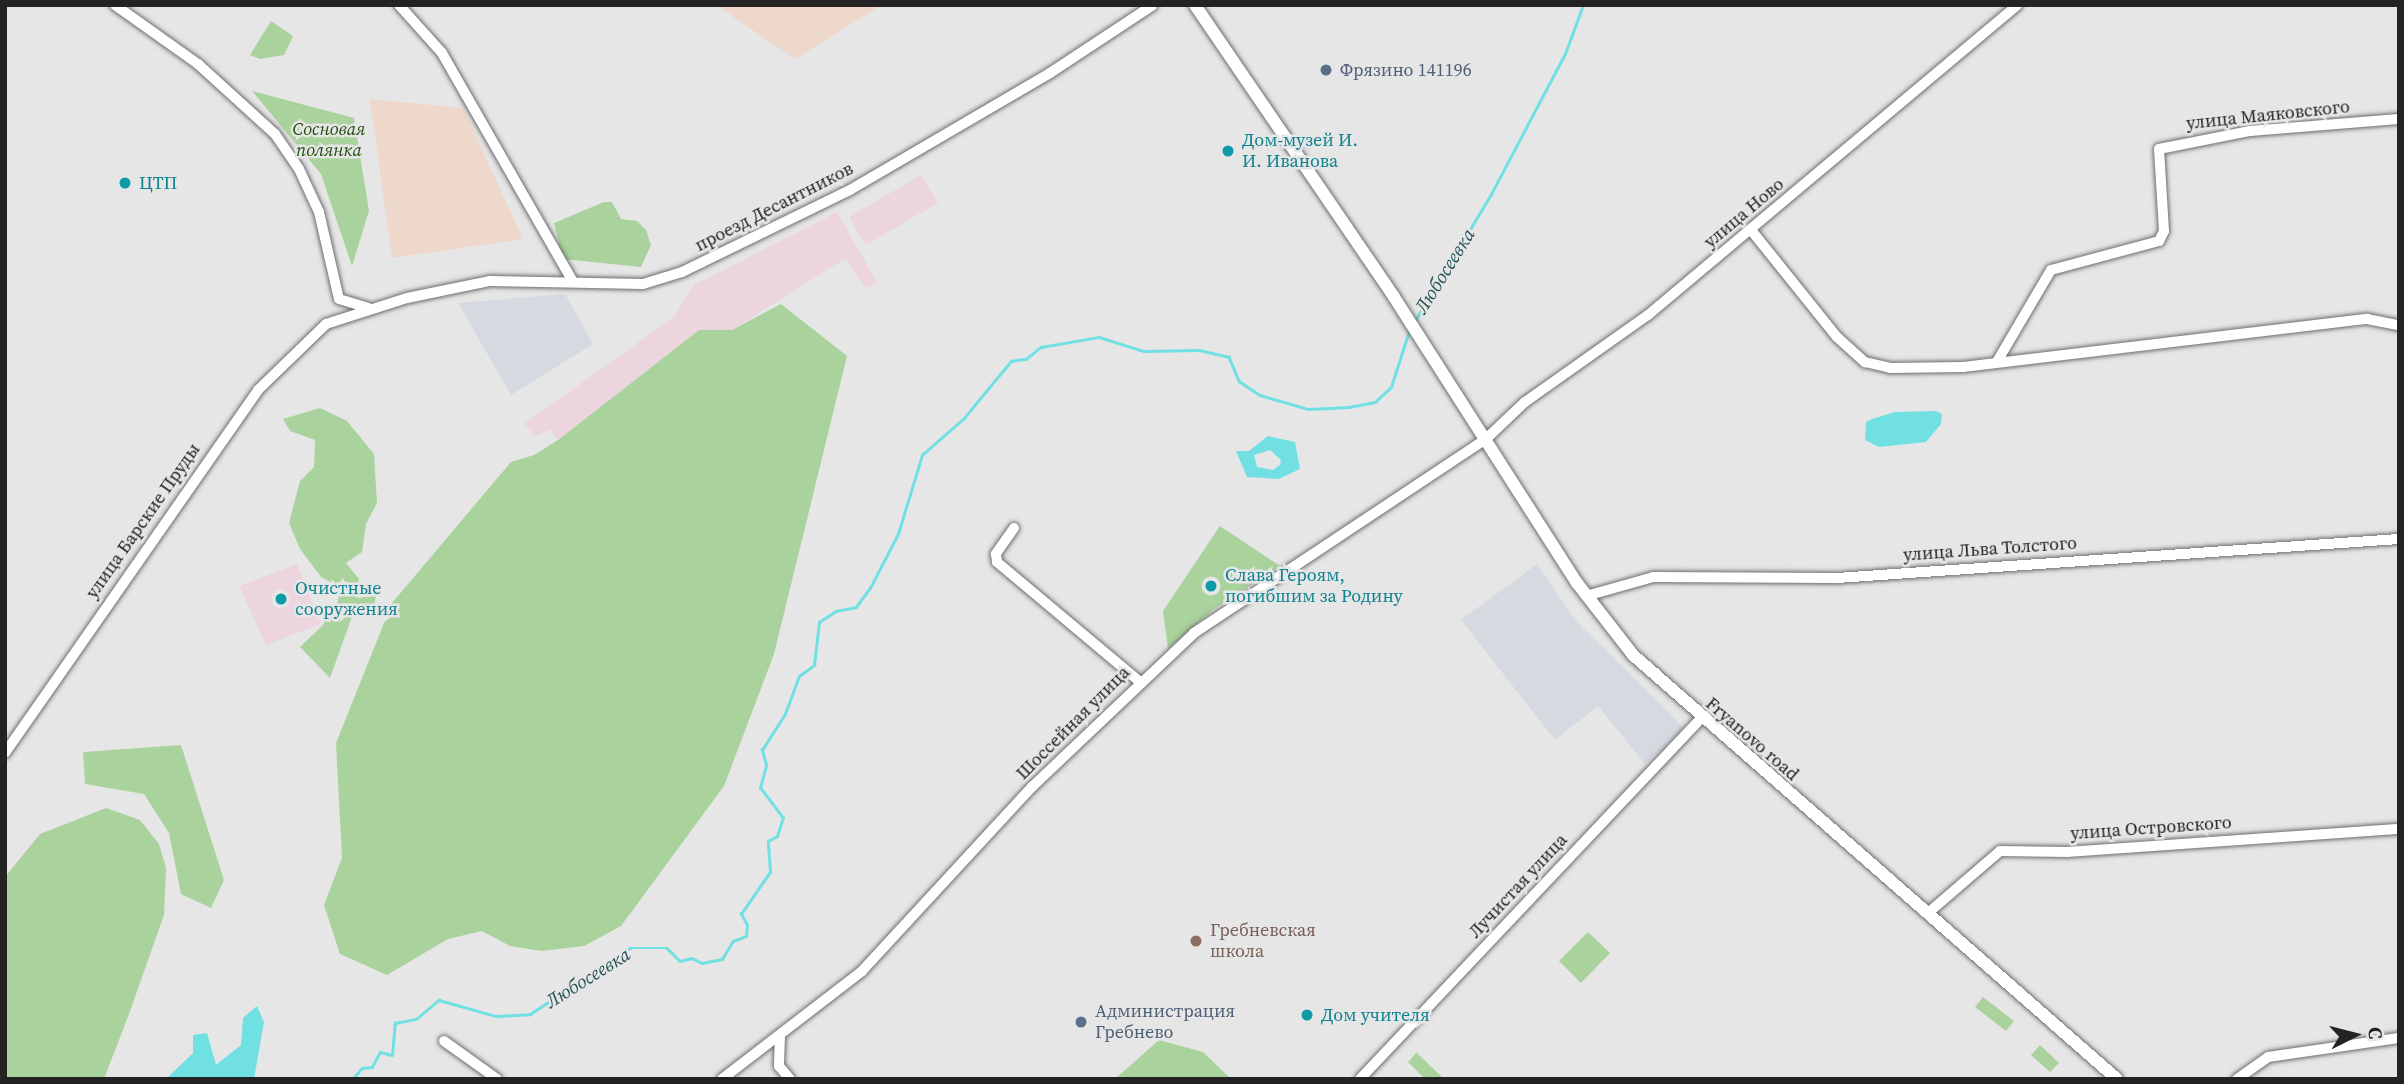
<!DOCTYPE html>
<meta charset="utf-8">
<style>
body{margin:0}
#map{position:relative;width:2404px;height:1084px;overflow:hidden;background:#e6e6e7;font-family:"Source Serif 4",serif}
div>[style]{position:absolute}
.built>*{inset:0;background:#d5dae1}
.industrial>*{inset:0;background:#edd5e0}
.education>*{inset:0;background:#eed7cb}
.green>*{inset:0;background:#aad29c}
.water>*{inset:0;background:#71e0e3}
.stream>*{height:2.5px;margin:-1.25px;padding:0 1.25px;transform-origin:1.25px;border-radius:1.25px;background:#71e0e3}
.roads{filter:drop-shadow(0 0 2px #6e6e6f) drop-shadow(0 0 2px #6e6e6f)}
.minor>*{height:10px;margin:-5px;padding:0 5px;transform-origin:5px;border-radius:5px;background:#fff}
.major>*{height:12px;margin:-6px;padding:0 6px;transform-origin:6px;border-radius:6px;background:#fff}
.dots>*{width:19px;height:19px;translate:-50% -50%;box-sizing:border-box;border:4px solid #e6e6e7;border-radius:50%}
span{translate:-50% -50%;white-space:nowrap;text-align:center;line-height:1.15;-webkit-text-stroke:5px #e6e6e7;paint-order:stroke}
.service-label{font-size:18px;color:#4e5e75}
.left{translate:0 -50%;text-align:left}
.street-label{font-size:18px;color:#232323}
.park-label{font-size:18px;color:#224e0d;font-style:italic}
.culture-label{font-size:18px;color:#0d838f}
.education-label{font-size:18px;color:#785e54}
.water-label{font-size:19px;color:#235455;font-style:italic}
.frame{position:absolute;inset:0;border:7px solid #232323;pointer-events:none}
.north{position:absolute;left:2320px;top:1000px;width:70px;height:70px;-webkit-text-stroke:5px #e6e6e7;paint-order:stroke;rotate:84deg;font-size:19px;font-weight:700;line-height:28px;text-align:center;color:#232323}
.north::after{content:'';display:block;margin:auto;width:24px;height:32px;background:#232323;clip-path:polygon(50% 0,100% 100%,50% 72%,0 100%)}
</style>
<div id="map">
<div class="built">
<i style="clip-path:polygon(565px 294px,593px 344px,511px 395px,458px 303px)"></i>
<i style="clip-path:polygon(1537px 564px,1575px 620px,1684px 728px,1645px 764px,1598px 706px,1555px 740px,1461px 620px)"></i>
</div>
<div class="industrial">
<i style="clip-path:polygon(921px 175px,938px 203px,866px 245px,849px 217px)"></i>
<i style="clip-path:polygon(837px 212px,877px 282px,866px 289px,846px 258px,732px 330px,699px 330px,558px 440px,551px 430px,535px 436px,524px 424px,674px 317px,694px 285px)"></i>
<i style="clip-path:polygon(297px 564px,321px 624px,266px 645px,239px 586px)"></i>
</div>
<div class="education">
<i style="clip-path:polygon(716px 5px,882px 5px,795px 59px)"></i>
<i style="clip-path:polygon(370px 99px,463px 108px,523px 239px,392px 258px)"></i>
</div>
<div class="green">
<i style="clip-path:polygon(271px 21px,293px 36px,284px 55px,260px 59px,250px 55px)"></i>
<i style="clip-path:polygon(252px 91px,354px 118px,369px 211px,352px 266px,321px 174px)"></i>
<i style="clip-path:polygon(604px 202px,612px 202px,621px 219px,637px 221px,646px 230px,651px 245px,641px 267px,563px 259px,554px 223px)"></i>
<i style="clip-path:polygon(781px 304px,847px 356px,774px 654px,724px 786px,621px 926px,584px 946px,541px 951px,510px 946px,482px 931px,448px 939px,387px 975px,340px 954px,324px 905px,342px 858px,336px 743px,392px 603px,511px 462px,534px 455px,558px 440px,699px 330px,732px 330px)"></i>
<i style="clip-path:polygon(320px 408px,347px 421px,374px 454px,377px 503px,366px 524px,362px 552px,346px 563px,359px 579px,356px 598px,376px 596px,372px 612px,353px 614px,330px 678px,300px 647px,322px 626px,338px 602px,340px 587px,321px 577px,300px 549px,289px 523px,300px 481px,314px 467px,315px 440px,290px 431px,283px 419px)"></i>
<i style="clip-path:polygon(1220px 526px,1280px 566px,1214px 609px,1168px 649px,1163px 611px)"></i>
<i style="clip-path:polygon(181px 745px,224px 880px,211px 908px,181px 894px,169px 833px,144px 794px,85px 784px,83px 752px)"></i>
<i style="clip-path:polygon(106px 808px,140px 820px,159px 844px,166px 868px,164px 915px,129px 1014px,104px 1079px,5px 1079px,5px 877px,40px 834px)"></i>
<i style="clip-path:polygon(1588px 932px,1610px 953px,1581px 983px,1559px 961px)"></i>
<i style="clip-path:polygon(1983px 997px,2014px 1021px,2006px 1031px,1975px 1007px)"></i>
<i style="clip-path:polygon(1159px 1040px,1203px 1052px,1231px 1079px,1115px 1079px)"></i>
<i style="clip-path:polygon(2040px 1045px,2059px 1063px,2050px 1072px,2031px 1055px)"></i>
<i style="clip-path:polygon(1417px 1052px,1417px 1053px,1444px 1079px,1425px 1079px,1408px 1062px)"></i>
</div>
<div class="water">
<i style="clip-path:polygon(1936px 411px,1942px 414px,1941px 424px,1926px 442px,1879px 447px,1865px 440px,1866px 422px,1872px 419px,1895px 412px)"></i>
<i style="clip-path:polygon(evenodd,1268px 436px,1295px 442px,1300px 469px,1279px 479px,1247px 477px,1236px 451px,1249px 451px,1268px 436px,1270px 450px,1281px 460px,1280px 465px,1273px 470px,1257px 467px,1254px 455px,1270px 450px)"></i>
<i style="clip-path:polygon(257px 1006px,264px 1022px,254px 1079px,166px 1079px,193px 1053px,193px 1035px,207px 1033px,216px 1065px,241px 1045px,243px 1018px)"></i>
</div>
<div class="stream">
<i style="left:1414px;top:322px;width:147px;rotate:-58.9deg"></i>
<i style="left:1490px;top:196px;width:161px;rotate:-62.2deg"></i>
<i style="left:1565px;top:54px;width:52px;rotate:-69.8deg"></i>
<i style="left:352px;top:1079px;width:15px;rotate:-48deg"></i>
<i style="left:362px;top:1068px;width:10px;rotate:-6deg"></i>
<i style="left:372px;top:1067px;width:17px;rotate:-62deg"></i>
<i style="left:380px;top:1052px;width:12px;rotate:14deg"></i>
<i style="left:392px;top:1055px;width:32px;rotate:-85deg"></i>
<i style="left:395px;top:1023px;width:21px;rotate:-11deg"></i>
<i style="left:416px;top:1019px;width:30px;rotate:-40deg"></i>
<i style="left:439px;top:1000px;width:59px;rotate:15.7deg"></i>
<i style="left:496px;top:1016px;width:34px;rotate:-3deg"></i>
<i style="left:530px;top:1014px;width:120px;rotate:-33.4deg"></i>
<i style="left:630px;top:948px;width:37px"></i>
<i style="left:667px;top:948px;width:18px;rotate:45deg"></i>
<i style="left:680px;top:961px;width:12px;rotate:-14deg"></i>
<i style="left:692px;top:958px;width:11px;rotate:27deg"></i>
<i style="left:702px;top:963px;width:20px;rotate:-11deg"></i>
<i style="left:722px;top:959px;width:21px;rotate:-59deg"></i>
<i style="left:733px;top:941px;width:14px;rotate:-21deg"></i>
<i style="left:746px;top:936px;width:11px;rotate:-85deg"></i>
<i style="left:747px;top:925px;width:13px;rotate:-119deg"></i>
<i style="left:741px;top:914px;width:51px;rotate:-55.4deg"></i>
<i style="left:770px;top:872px;width:31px;rotate:-94deg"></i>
<i style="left:768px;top:841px;width:10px;rotate:-29deg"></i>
<i style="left:777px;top:836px;width:19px;rotate:-72deg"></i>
<i style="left:783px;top:818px;width:38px;rotate:-127deg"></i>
<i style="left:760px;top:788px;width:24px;rotate:-75deg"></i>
<i style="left:766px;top:765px;width:16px;rotate:-105deg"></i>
<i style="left:762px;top:750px;width:43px;rotate:-57.4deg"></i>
<i style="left:785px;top:714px;width:40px;rotate:-69.8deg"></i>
<i style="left:799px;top:676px;width:19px;rotate:-36deg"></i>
<i style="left:814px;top:665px;width:43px;rotate:-83.4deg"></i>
<i style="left:819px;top:622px;width:20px;rotate:-33deg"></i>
<i style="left:836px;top:611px;width:20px;rotate:-11deg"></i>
<i style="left:856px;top:607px;width:24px;rotate:-54deg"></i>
<i style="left:870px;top:588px;width:61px;rotate:-62.6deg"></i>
<i style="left:898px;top:534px;width:83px;rotate:-73.1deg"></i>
<i style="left:922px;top:455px;width:56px;rotate:-41.4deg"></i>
<i style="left:964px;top:418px;width:74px;rotate:-50.5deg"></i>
<i style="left:1011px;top:361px;width:15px;rotate:-8deg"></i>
<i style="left:1026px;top:359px;width:19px;rotate:-39deg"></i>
<i style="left:1041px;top:347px;width:59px;rotate:-9.8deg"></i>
<i style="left:1099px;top:337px;width:47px;rotate:17.3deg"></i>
<i style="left:1144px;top:351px;width:55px;rotate:-1deg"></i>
<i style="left:1199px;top:350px;width:31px;rotate:13deg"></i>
<i style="left:1229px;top:357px;width:26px;rotate:67deg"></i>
<i style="left:1239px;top:381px;width:25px;rotate:34deg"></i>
<i style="left:1260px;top:395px;width:50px;rotate:16.3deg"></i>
<i style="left:1308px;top:409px;width:41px;rotate:-2.8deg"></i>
<i style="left:1349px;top:407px;width:26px;rotate:-11deg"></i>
<i style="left:1375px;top:402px;width:22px;rotate:-43deg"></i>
<i style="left:1391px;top:387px;width:59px;rotate:-72.2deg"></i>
</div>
<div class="roads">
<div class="minor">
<i style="left:115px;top:5px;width:102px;rotate:35.4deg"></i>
<i style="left:198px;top:64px;width:104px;rotate:42.3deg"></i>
<i style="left:275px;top:134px;width:42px;rotate:55.6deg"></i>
<i style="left:299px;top:169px;width:47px;rotate:65.1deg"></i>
<i style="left:319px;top:212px;width:89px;rotate:77.1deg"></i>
<i style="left:399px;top:5px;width:64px;rotate:48.1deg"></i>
<i style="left:442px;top:53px;width:262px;rotate:60.2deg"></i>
<i style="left:1751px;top:230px;width:137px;rotate:51.2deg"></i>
<i style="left:1837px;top:337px;width:38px;rotate:42deg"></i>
<i style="left:1865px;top:362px;width:26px;rotate:13deg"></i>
<i style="left:1890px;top:368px;width:73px;rotate:-0.8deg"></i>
<i style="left:1963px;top:367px;width:407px;rotate:-6.8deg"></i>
<i style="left:2367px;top:319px;width:33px;rotate:11deg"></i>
<i style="left:339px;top:299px;width:31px;rotate:17deg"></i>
<i style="left:1998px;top:360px;width:104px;rotate:-59.5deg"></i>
<i style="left:2051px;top:270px;width:112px;rotate:-15deg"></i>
<i style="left:2159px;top:241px;width:11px;rotate:-63deg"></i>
<i style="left:2164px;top:231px;width:82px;rotate:-93.5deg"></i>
<i style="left:2159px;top:149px;width:93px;rotate:-11.2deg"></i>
<i style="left:2250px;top:131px;width:149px;rotate:-4.6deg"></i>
<i style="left:1014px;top:528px;width:32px;rotate:125deg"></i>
<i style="left:996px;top:554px;width:8px;rotate:83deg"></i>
<i style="left:997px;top:562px;width:185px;rotate:40deg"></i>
<i style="left:1586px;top:596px;width:70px;rotate:-15.8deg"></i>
<i style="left:1653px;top:577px;width:184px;rotate:0.3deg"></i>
<i style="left:1837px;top:578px;width:563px;rotate:-3.97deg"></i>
<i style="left:5px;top:753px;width:442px;rotate:-55.1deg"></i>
<i style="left:258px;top:390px;width:95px;rotate:-44.1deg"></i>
<i style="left:326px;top:324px;width:85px;rotate:-17.8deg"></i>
<i style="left:407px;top:298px;width:85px;rotate:-11.6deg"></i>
<i style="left:490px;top:281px;width:153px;rotate:1.1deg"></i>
<i style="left:643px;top:284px;width:41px;rotate:-17.1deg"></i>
<i style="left:682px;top:272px;width:187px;rotate:-26deg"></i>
<i style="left:850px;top:190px;width:232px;rotate:-30.3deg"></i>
<i style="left:1050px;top:73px;width:123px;rotate:-33.4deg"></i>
<i style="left:1928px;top:913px;width:95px;rotate:-40.7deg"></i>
<i style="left:2000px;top:851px;width:68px;rotate:0.8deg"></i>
<i style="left:2068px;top:852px;width:332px;rotate:-4deg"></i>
<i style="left:780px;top:1035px;width:31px;rotate:92deg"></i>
<i style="left:779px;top:1066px;width:17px;rotate:50deg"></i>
<i style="left:444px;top:1041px;width:65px;rotate:35.6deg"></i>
<i style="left:722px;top:1079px;width:177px;rotate:-37.6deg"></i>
<i style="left:862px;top:971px;width:251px;rotate:-47.3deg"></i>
<i style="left:1032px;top:787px;width:224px;rotate:-43.5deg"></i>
<i style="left:1194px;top:633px;width:352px;rotate:-33.6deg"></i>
<i style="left:1487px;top:438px;width:52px;rotate:-43.5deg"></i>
<i style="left:1525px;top:402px;width:151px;rotate:-35.3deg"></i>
<i style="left:1648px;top:315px;width:482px;rotate:-40deg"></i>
<i style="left:1360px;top:1079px;width:497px;rotate:-46.6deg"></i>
<i style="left:2237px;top:1079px;width:38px;rotate:-35deg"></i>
<i style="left:2268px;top:1057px;width:132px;rotate:-8.3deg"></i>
</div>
<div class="major">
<i style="left:1195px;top:5px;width:353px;rotate:55.7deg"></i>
<i style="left:1394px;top:297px;width:340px;rotate:57.4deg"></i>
<i style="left:1577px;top:583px;width:91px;rotate:52.1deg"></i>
<i style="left:1633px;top:655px;width:643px;rotate:41.22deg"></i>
</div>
</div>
<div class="dots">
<i style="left:1326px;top:70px;background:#5c6f8a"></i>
<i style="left:1228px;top:151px;background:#0f9aa8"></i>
<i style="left:125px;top:183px;background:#0f9aa8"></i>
<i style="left:1211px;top:586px;background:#0f9aa8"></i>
<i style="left:281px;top:599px;background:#0f9aa8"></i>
<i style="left:1196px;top:941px;background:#8d6e63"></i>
<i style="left:1307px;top:1015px;background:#0f9aa8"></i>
<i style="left:1081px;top:1022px;background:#5c6f8a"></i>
</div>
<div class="service-label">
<span class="left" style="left:1340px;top:70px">Фрязино 141196</span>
<span class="left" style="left:1095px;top:1022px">Администрация<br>Гребнево</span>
</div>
<div class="street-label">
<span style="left:2268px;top:115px;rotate:-6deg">улица Маяковского</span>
<span style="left:774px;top:207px;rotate:-27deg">проезд Десантников</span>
<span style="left:1744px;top:213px;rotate:-40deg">улица Ново</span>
<span style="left:143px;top:521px;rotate:-55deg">улица Барские Пруды</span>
<span style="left:1990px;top:549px;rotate:-4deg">улица Льва Толстого</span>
<span style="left:1073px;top:723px;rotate:-45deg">Шоссейная улица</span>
<span style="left:1752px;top:739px;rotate:41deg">Fryanovo road</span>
<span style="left:2151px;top:828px;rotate:-4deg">улица Островского</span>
<span style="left:1518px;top:886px;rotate:-47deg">Лучистая улица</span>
</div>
<div class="park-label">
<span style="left:329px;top:140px">Сосновая<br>полянка</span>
</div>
<div class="culture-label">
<span class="left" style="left:1242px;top:151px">Дом-музей И.<br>И. Иванова</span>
<span class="left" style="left:139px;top:183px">ЦТП</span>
<span class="left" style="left:1225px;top:586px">Слава Героям,<br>погибшим за Родину</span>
<span class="left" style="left:295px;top:599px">Очистные<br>сооружения</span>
<span class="left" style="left:1321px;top:1015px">Дом учителя</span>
</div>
<div class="education-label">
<span class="left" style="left:1210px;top:941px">Гребневская<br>школа</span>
</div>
<div class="water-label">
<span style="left:1445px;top:271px;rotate:-58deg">Любосеевка</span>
<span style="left:588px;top:978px;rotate:-32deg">Любосеевка</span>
</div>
<div class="frame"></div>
<div class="north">С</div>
</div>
